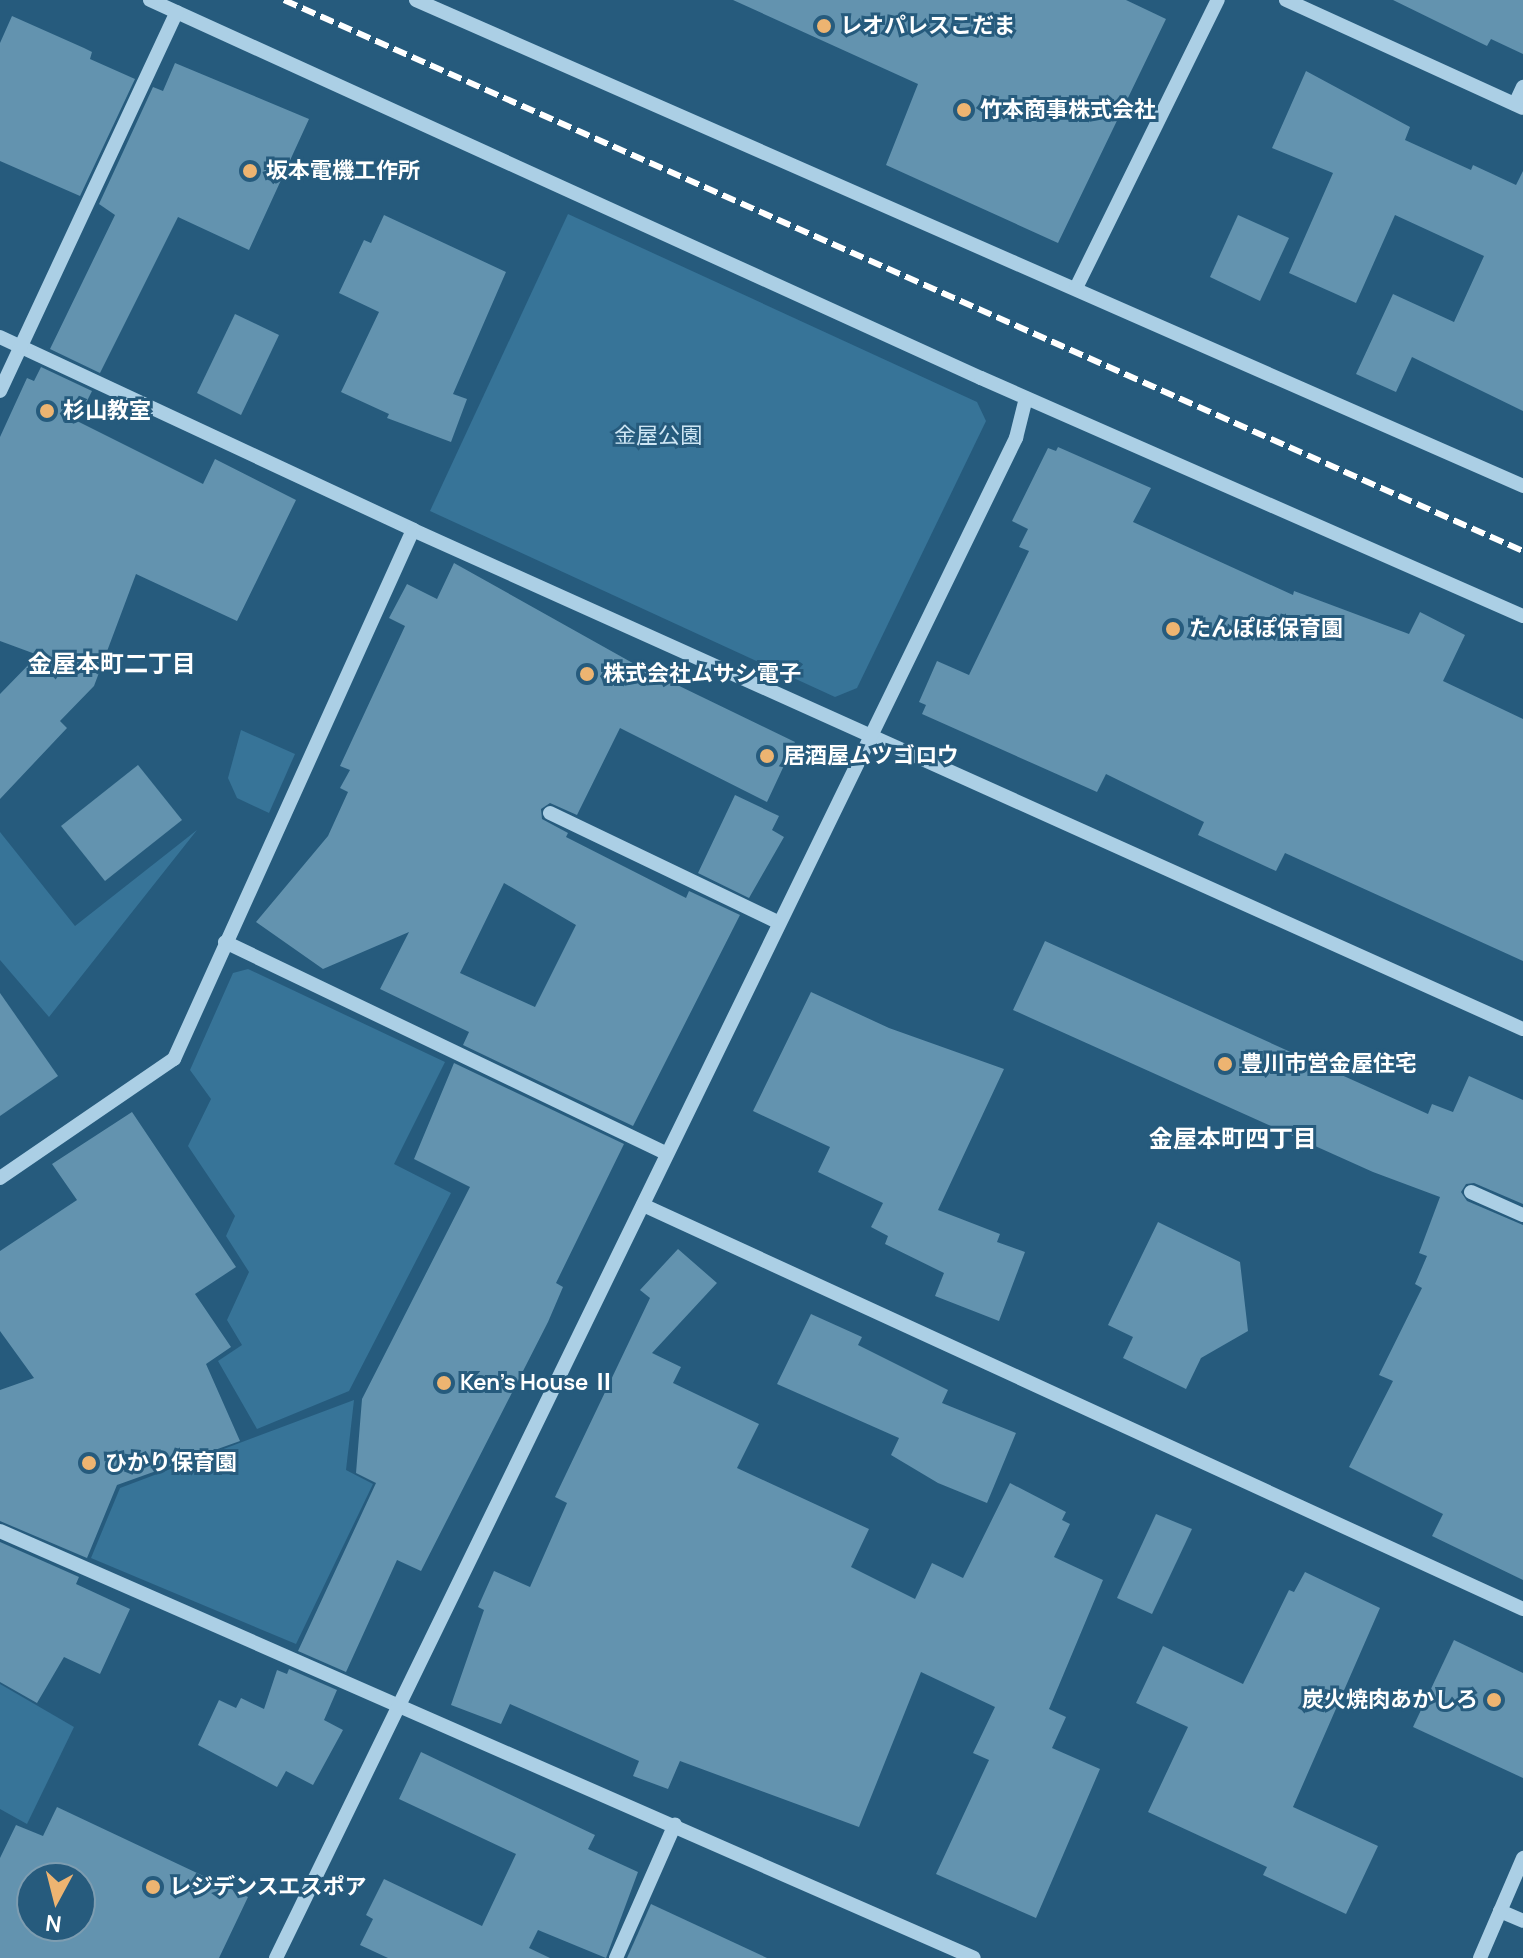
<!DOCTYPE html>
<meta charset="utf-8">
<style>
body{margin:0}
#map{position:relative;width:1523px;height:1958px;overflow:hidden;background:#265b7d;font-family:Manrope,"Noto Sans JP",sans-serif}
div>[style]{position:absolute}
.green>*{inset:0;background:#377498}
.building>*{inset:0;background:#6393af}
.minor>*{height:14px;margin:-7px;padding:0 7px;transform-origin:7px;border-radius:7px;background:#abcfe5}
.rail>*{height:6px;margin-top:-3px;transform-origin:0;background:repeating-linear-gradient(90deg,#fff 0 14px,transparent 0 20px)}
.dots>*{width:22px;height:22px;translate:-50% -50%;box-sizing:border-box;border:4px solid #265b7d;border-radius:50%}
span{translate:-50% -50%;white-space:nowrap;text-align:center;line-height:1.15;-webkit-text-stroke:6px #265b7d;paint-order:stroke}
.poi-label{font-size:22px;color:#fff;font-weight:700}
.left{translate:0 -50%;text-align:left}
.right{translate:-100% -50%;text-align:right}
.park-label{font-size:22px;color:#cee6f4}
.neighbourhood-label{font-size:24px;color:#fff;font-weight:700}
.north{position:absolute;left:16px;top:1862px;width:80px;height:80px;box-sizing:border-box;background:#265b7d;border:2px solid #7d9db1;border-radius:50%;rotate:187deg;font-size:22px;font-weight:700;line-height:32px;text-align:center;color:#fff}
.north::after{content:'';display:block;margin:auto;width:28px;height:36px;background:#edb471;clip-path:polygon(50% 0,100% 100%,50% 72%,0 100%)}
</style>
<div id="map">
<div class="green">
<i style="clip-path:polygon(568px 214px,977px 402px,986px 421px,857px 688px,835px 697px,430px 511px)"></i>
<i style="clip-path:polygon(241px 730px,295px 754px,269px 813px,237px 798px,228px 778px)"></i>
<i style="clip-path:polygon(197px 830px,49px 1017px,0 960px,0 832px,75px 926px)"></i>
<i style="clip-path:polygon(248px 969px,445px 1062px,394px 1164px,451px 1193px,349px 1391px,257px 1429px,218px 1361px,242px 1345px,227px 1320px,249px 1272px,226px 1236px,235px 1216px,188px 1146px,211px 1099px,190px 1070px,233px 973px)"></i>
<i style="clip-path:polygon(354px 1400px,346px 1470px,373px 1484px,296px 1644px,91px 1558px,120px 1488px)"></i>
<i style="clip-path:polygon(0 1684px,74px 1727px,27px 1824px,0 1809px)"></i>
</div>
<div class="building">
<i style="clip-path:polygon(733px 0,1126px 0,1166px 19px,1058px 243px,886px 165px,918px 84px)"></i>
<i style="clip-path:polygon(1393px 0,1523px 0,1523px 54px,1491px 39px,1487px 46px)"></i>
<i style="clip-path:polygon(12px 16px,84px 48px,92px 52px,90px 59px,135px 79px,80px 196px,0 161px,0 43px)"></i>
<i style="clip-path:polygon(175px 63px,309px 119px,249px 250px,178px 217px,100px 373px,50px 349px,115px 215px,99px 204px,153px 87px,163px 91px)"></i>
<i style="clip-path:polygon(1306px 71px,1410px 127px,1405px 140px,1471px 170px,1473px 165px,1516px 185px,1523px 171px,1523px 411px,1412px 357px,1396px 392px,1356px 374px,1393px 294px,1454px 322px,1484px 256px,1395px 215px,1356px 303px,1289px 273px,1333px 173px,1272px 148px)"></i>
<i style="clip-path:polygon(384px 215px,506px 272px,453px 394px,467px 399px,451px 442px,387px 418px,389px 414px,341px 392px,379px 312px,339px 293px,364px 240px,371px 243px)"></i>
<i style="clip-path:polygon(1238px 215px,1289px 238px,1260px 301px,1210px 277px)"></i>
<i style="clip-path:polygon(235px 314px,279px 335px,241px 415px,197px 393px)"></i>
<i style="clip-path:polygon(41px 367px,92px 391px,77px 421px,203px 484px,215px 459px,296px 500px,237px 621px,136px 574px,94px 686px,60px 721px,67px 728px,0 799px,0 694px,38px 655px,0 641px,0 437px,27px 378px,34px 381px)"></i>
<i style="clip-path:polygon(1058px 447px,1151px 488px,1133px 522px,1293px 595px,1294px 591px,1409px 634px,1420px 612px,1465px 635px,1443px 681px,1523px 719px,1523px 961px,1285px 853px,1276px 871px,1198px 835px,1204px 822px,1106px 774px,1097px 792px,922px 714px,926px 705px,919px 702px,937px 661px,969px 675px,1029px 551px,1019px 547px,1028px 529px,1012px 521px,1048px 448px,1056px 451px)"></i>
<i style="clip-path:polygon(evenodd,454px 563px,638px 666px,795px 742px,767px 802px,620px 728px,577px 815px,550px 803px,541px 809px,542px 819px,568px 833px,566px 837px,686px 898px,689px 891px,740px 915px,633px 1126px,463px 1045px,469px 1032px,380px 989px,409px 932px,323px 969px,256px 922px,328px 836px,348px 792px,340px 788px,350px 770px,340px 766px,405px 626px,389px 618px,407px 584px,437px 599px,454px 563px,504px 883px,576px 925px,535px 1007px,460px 973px,504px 883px)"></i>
<i style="clip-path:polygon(138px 765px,182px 820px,105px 881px,61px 826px)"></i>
<i style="clip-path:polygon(735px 795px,779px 816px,772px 830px,784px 837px,749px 898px,698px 873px)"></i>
<i style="clip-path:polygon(1045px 941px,1428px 1114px,1432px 1104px,1453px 1112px,1469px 1076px,1523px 1100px,1523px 1204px,1474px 1183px,1466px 1184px,1461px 1192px,1467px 1201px,1523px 1225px,1523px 1580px,1432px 1536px,1443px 1514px,1349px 1467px,1393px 1381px,1379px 1375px,1422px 1288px,1415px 1284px,1427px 1256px,1419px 1253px,1440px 1197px,1373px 1172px,1013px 1010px)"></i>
<i style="clip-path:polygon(811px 992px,889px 1028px,1004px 1069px,938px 1210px,1000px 1234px,997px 1242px,1025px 1252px,999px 1321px,935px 1296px,944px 1273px,885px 1244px,888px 1236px,871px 1227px,883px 1203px,818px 1172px,830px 1147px,753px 1111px)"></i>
<i style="clip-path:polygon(0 993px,58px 1076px,0 1116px)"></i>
<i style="clip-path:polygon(454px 1063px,624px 1144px,556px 1283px,563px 1287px,548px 1322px,421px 1571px,397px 1560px,346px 1672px,298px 1651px,376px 1483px,356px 1473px,362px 1399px,470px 1187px,414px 1159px)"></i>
<i style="clip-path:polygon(132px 1112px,236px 1267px,195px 1294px,231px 1347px,206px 1364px,240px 1441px,117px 1485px,87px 1558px,0 1521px,0 1390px,34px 1378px,0 1331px,0 1251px,77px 1200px,52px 1164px)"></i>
<i style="clip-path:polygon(1158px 1222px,1240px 1262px,1248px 1331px,1201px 1358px,1186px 1389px,1123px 1358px,1133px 1337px,1108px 1325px)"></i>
<i style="clip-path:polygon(678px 1249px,717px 1283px,652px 1353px,681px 1367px,673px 1383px,759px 1424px,737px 1468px,869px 1529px,851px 1567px,915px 1599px,932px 1563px,963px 1578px,1010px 1483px,1066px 1512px,1062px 1520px,1070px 1524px,1054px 1557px,1103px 1580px,1049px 1709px,1066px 1717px,1052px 1748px,1100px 1769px,1036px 1918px,936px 1874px,989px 1760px,973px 1753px,995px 1707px,921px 1672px,859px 1827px,680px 1761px,668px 1789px,633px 1776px,639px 1761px,510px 1704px,501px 1724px,451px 1705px,484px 1610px,478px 1607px,494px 1571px,530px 1587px,567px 1503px,555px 1497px,650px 1298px,640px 1290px)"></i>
<i style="clip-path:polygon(811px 1314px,862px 1337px,858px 1345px,948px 1390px,942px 1403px,1016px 1433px,987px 1503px,938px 1483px,891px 1455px,899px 1438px,777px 1384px)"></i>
<i style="clip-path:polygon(1156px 1514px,1192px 1529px,1152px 1614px,1117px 1598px)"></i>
<i style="clip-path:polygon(0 1542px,79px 1577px,76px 1584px,130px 1609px,100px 1674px,64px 1657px,37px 1703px,0 1682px)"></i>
<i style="clip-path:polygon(1305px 1572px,1380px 1608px,1293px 1807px,1378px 1846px,1346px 1914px,1263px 1875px,1267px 1867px,1148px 1812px,1188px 1727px,1136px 1703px,1163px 1646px,1243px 1684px,1289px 1590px,1294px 1592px)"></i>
<i style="clip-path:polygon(1454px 1640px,1523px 1673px,1523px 1778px,1413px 1727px)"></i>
<i style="clip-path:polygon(289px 1669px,337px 1690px,324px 1720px,343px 1730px,313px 1785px,286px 1771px,277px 1787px,198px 1745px,219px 1700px,236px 1708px,241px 1698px,264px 1709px,277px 1670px,287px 1674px)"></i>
<i style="clip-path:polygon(421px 1752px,595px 1835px,588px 1849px,638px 1872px,606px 1958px,538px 1930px,529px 1948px,550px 1958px,388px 1958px,360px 1945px,373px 1919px,366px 1915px,384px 1879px,482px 1926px,516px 1854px,399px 1799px)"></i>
<i style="clip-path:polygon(evenodd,57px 1807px,248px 1897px,219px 1958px,0 1958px,0 1858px,16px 1825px,43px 1836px,57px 1807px,32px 1878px,80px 1878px,80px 1926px,32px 1926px,32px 1878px)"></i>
<i style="clip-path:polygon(651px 1904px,767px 1958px,627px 1958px)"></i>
</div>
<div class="minor">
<i style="left:150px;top:0;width:913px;rotate:24.46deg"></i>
<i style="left:981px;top:378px;width:592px;rotate:23.71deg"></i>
<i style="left:416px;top:0;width:1209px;rotate:23.7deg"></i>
<i style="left:1286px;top:0;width:260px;rotate:24.5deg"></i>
<i style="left:1515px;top:104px;width:19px;rotate:-65deg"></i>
<i style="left:1076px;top:288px;width:321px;rotate:-63.8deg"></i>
<i style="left:0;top:337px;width:456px;rotate:25deg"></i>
<i style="left:413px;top:530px;width:1217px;rotate:24.21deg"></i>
<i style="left:0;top:391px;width:418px;rotate:-65deg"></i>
<i style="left:550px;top:813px;width:252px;rotate:25.6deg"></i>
<i style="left:225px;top:942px;width:489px;rotate:25.6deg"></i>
<i style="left:0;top:1178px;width:211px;rotate:-34.4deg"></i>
<i style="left:174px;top:1059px;width:580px;rotate:-65.69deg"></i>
<i style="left:1471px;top:1192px;width:57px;rotate:23.9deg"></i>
<i style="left:643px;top:1205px;width:968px;rotate:24.66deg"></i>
<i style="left:0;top:1531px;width:1063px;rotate:23.67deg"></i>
<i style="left:1500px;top:1911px;width:25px;rotate:23deg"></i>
<i style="left:276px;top:1958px;width:1691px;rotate:-64.04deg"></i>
<i style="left:1016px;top:438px;width:41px;rotate:-76deg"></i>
<i style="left:616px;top:1958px;width:146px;rotate:-66.2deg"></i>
<i style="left:1480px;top:1958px;width:109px;rotate:-66.7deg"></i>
</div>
<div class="rail">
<i style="left:284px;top:0;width:1356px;rotate:23.98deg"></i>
</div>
<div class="dots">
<i style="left:824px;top:26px;background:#edb471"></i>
<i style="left:964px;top:110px;background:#edb471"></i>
<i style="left:250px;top:171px;background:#edb471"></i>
<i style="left:47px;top:411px;background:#edb471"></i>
<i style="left:1173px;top:629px;background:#edb471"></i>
<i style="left:587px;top:674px;background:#edb471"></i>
<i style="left:767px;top:756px;background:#edb471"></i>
<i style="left:1225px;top:1064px;background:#edb471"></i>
<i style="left:444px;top:1383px;background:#edb471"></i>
<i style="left:89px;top:1463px;background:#edb471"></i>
<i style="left:1494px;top:1700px;background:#edb471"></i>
<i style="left:153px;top:1887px;background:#edb471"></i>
</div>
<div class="poi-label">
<span class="left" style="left:840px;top:26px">レオパレスこだま</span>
<span class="left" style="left:980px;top:110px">竹本商事株式会社</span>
<span class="left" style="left:266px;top:171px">坂本電機工作所</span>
<span class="left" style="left:63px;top:411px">杉山教室</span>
<span class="left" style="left:1189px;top:629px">たんぽぽ保育園</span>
<span class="left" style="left:603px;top:674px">株式会社ムサシ電子</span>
<span class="left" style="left:783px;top:756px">居酒屋ムツゴロウ</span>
<span class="left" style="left:1241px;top:1064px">豊川市営金屋住宅</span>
<span class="left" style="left:460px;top:1383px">Ken's House Ⅱ</span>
<span class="left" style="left:105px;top:1463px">ひかり保育園</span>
<span class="right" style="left:1478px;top:1700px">炭火焼肉あかしろ</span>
<span class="left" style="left:169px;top:1887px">レジデンスエスポア</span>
</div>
<div class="park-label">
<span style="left:658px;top:436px">金屋公園</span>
</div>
<div class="neighbourhood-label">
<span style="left:112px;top:663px">金屋本町二丁目</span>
<span style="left:1233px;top:1138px">金屋本町四丁目</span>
</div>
<div class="north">N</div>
</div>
